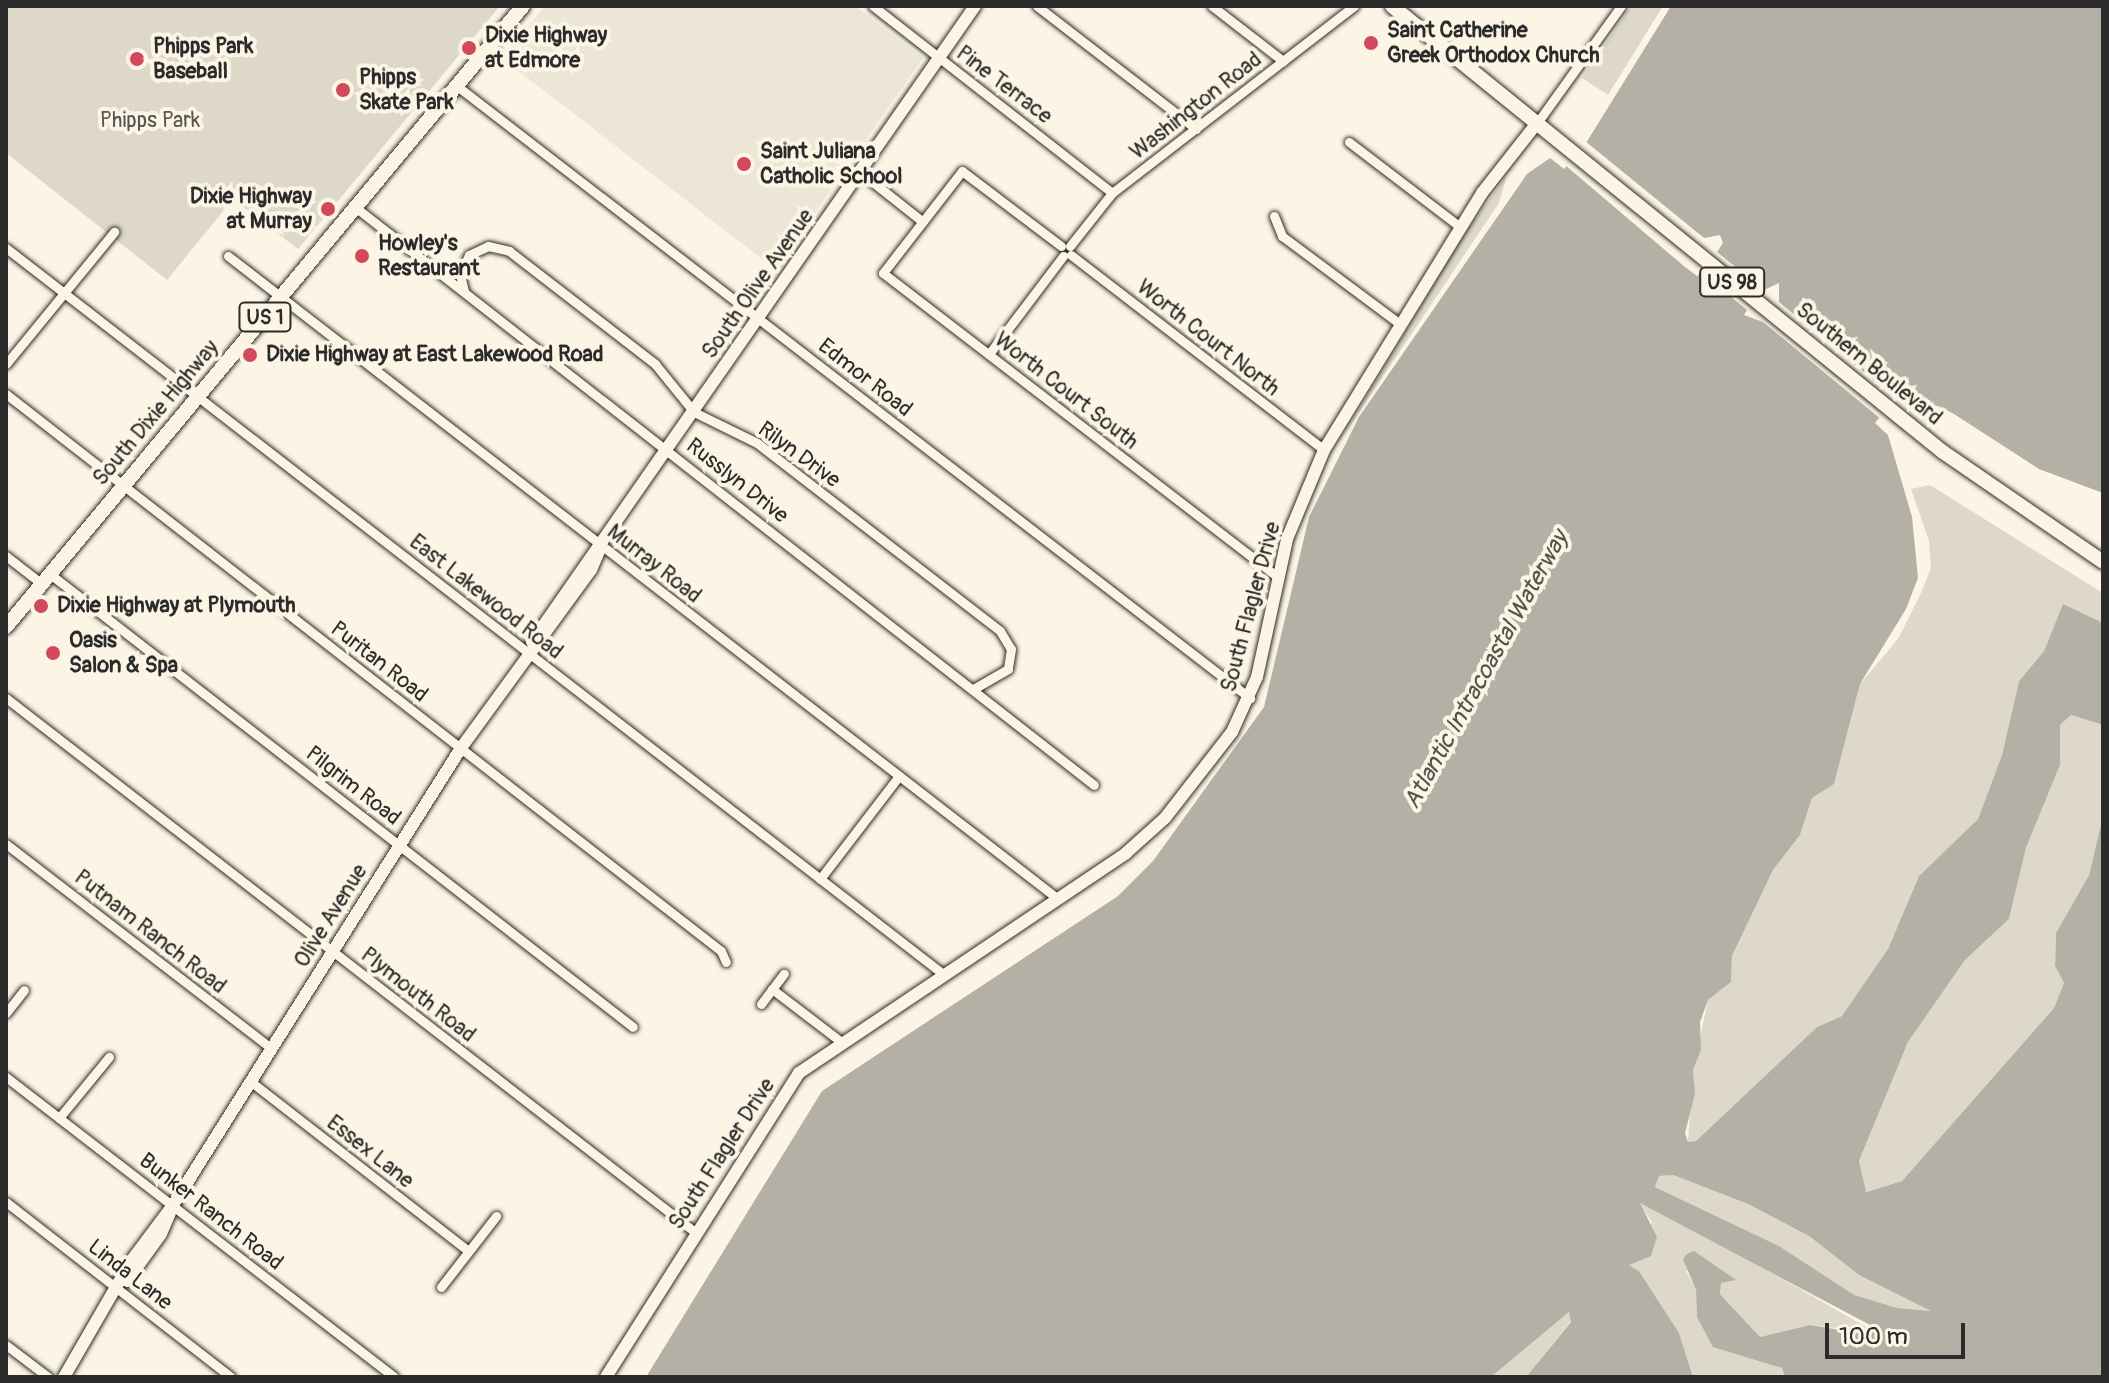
<!DOCTYPE html>
<style>
body{margin:0}
#map{position:relative;width:2109px;height:1383px;overflow:hidden;background:#fcf5e5;font-family:Pangolin,sans-serif}
div>[style]{position:absolute}
.built>*{inset:0;background:#ece6d7}
.green>*{inset:0;background:#ded8ca}
.water>*{inset:0;background:#b4b0a5}
.pier>*{inset:0;background:#fcf5e5}
.roads{filter:drop-shadow(0 0 2px #2b2b2b) drop-shadow(0 0 2px #2b2b2b)}
.street>*{height:9px;margin:-4.5px;padding:0 4.5px;transform-origin:4.5px;border-radius:4.5px;background:#fcf5e5}
.secondary>*{height:12px;margin:-6px;padding:0 6px;transform-origin:6px;border-radius:6px;background:#fcf5e5}
.primary>*{height:14px;margin:-7px;padding:0 7px;transform-origin:7px;border-radius:7px;background:#fcf5e5}
.dots>*{width:22px;height:22px;translate:-50% -50%;box-sizing:border-box;border:4px solid #fcf5e5;border-radius:50%}
span{translate:-50% -50%;white-space:nowrap;text-align:center;line-height:1.15;-webkit-text-stroke:8px #fcf5e5;paint-order:stroke}
.shield-label span{padding:2px 6px;background:#fcf5e5;border:2px solid;border-radius:6px;-webkit-text-stroke-width:0}
.shield-label{font-size:20px;color:#2b2b2b;font-weight:700}
.poi-label{font-size:22px;color:#2b2b2b;font-weight:700}
.left{translate:0 -50%;text-align:left}
.right{translate:-100% -50%;text-align:right}
.street-label{font-size:22px;color:#2b2b2b}
.park-label{font-size:22px;color:#585653}
.water-label{font-size:24px;color:#545350;font-style:italic}
.frame{position:absolute;inset:0;border:8px solid #2b2b2b;pointer-events:none}
.scale{position:absolute;left:1825px;top:1323px;width:140px;height:36px;box-sizing:border-box;border:4px solid #2b2b2b;border-top:0;padding-left:10px;font-size:24px;line-height:28px;white-space:nowrap;color:#2b2b2b;-webkit-text-stroke:6px #fcf5e5;paint-order:stroke}
</style>
<div id="map">
<div class="built">
<i style="clip-path:polygon(545px 6px,855px 6px,923px 58px,775px 269px,502px 58px)"></i>
</div>
<div class="green">
<i style="clip-path:polygon(6px 6px,500px 6px,298px 249px,233px 199px,167px 280px,6px 153px)"></i>
<i style="clip-path:polygon(1631px 6px,1663px 6px,1608px 95px,1582px 78px)"></i>
<i style="clip-path:polygon(1507px 175px,1499px 203px,1338px 444px,1463px 236px)"></i>
<i style="clip-path:polygon(1930px 485px,2103px 593px,2103px 623px,2063px 605px,2044px 651px,2019px 681px,2002px 755px,1978px 819px,1919px 876px,1888px 949px,1863px 987px,1842px 1016px,1817px 1027px,1696px 1141px,1688px 1142px,1693px 1070px,1708px 1000px,1731px 982px,1732px 956px,1773px 870px,1800px 835px,1812px 798px,1834px 784px,1860px 684px,1898px 639px,1922px 591px,1931px 568px,1929px 541px,1911px 489px)"></i>
<i style="clip-path:polygon(2071px 715px,2103px 725px,2103px 816px,2089px 875px,2056px 933px,2055px 966px,2064px 983px,2054px 1008px,1902px 1181px,1865px 1192px,1859px 1161px,1908px 1042px,1965px 960px,2009px 919px,2026px 848px,2060px 765px,2060px 725px)"></i>
<i style="clip-path:polygon(1673px 1175px,1748px 1204px,1809px 1236px,1859px 1275px,1932px 1311px,1897px 1308px,1854px 1296px,1779px 1246px,1655px 1187px,1659px 1176px)"></i>
<i style="clip-path:polygon(1639px 1203px,1651px 1204px,1875px 1332px,1810px 1325px,1760px 1337px,1720px 1294px,1721px 1283px,1735px 1280px,1719px 1270px,1686px 1271px,1696px 1289px,1697px 1317px,1728px 1348px,1782px 1368px,1785px 1377px,1693px 1377px,1679px 1333px,1639px 1271px,1629px 1265px,1640px 1256px,1652px 1222px)"></i>
<i style="clip-path:polygon(1569px 1312px,1571px 1321px,1526px 1377px,1491px 1377px)"></i>
</div>
<div class="water">
<i style="clip-path:polygon(evenodd,1671px 6px,2103px 6px,2103px 493px,2039px 469px,1954px 414px,1938px 406px,1919px 406px,1900px 392px,1875px 423px,1888px 435px,1912px 517px,1918px 578px,1906px 609px,1860px 684px,1834px 784px,1812px 798px,1800px 835px,1773px 870px,1732px 956px,1731px 982px,1708px 1000px,1700px 1022px,1701px 1050px,1693px 1070px,1695px 1094px,1685px 1133px,1688px 1142px,1696px 1141px,1817px 1027px,1842px 1016px,1888px 949px,1919px 876px,1978px 819px,2002px 755px,2019px 681px,2044px 651px,2063px 604px,2103px 623px,2103px 725px,2071px 715px,2060px 725px,2060px 765px,2026px 848px,2009px 919px,1965px 960px,1908px 1042px,1859px 1161px,1866px 1192px,1902px 1181px,2054px 1008px,2064px 983px,2055px 966px,2056px 933px,2089px 875px,2103px 816px,2103px 1377px,1785px 1377px,1782px 1368px,1713px 1347px,1697px 1317px,1696px 1290px,1683px 1259px,1687px 1254px,1694px 1251px,1736px 1280px,1721px 1283px,1720px 1294px,1760px 1337px,1810px 1325px,1871px 1335px,1872px 1326px,1640px 1203px,1657px 1237px,1651px 1256px,1629px 1265px,1639px 1271px,1679px 1333px,1693px 1377px,1526px 1377px,1571px 1322px,1569px 1312px,1491px 1377px,646px 1377px,822px 1091px,1118px 896px,1153px 861px,1264px 707px,1309px 517px,1359px 417px,1527px 174px,1550px 158px,1564px 169px,1586px 143px,1671px 6px,1673px 1175px,1748px 1204px,1809px 1236px,1859px 1275px,1931px 1311px,1897px 1308px,1854px 1295px,1779px 1246px,1655px 1187px,1659px 1176px,1673px 1175px)"></i>
</div>
<div class="pier">
<i style="clip-path:polygon(1585px 141px,1704px 238px,1720px 235px,1723px 243px,1717px 252px,1764px 290px,1779px 283px,1779px 302px,1898px 400px,1882px 420px,1763px 322px,1744px 315px,1747px 310px,1701px 272px,1697px 276px,1685px 267px,1565px 165px)"></i>
</div>
<div class="roads">
<div class="street">
<i style="left:873px;top:6px;width:303px;rotate:38deg"></i>
<i style="left:1037px;top:6px;width:201px;rotate:37.7deg"></i>
<i style="left:1212px;top:6px;width:90px;rotate:37.8deg"></i>
<i style="left:457px;top:86px;width:1002px;rotate:37.66deg"></i>
<i style="left:1537px;top:123px;width:144px;rotate:-54.3deg"></i>
<i style="left:1349px;top:142px;width:140px;rotate:37.4deg"></i>
<i style="left:860px;top:172px;width:80px;rotate:38.4deg"></i>
<i style="left:355px;top:207px;width:938px;rotate:38.03deg"></i>
<i style="left:1274px;top:216px;width:22px;rotate:68deg"></i>
<i style="left:1282px;top:236px;width:147px;rotate:36.7deg"></i>
<i style="left:1061px;top:246px;width:124px;rotate:-142.9deg"></i>
<i style="left:962px;top:171px;width:129px;rotate:127.8deg"></i>
<i style="left:883px;top:273px;width:497px;rotate:37.6deg"></i>
<i style="left:1070px;top:246px;width:68px;rotate:-51.6deg"></i>
<i style="left:1112px;top:193px;width:306px;rotate:-37.7deg"></i>
<i style="left:6px;top:248px;width:1185px;rotate:37.77deg"></i>
<i style="left:1071px;top:255px;width:319px;rotate:37.6deg"></i>
<i style="left:228px;top:256px;width:1050px;rotate:37.76deg"></i>
<i style="left:464px;top:291px;width:16px;rotate:-104deg"></i>
<i style="left:460px;top:275px;width:22px;rotate:-66deg"></i>
<i style="left:469px;top:255px;width:21px;rotate:-25deg"></i>
<i style="left:488px;top:246px;width:22px;rotate:13deg"></i>
<i style="left:509px;top:251px;width:185px;rotate:37.7deg"></i>
<i style="left:655px;top:364px;width:62px;rotate:50.9deg"></i>
<i style="left:694px;top:412px;width:70px;rotate:26.2deg"></i>
<i style="left:757px;top:443px;width:307px;rotate:37.7deg"></i>
<i style="left:1000px;top:631px;width:21px;rotate:59deg"></i>
<i style="left:1011px;top:649px;width:20px;rotate:99deg"></i>
<i style="left:1008px;top:669px;width:38px;rotate:150deg"></i>
<i style="left:989px;top:354px;width:123px;rotate:-52.9deg"></i>
<i style="left:6px;top:364px;width:171px;rotate:-50.7deg"></i>
<i style="left:6px;top:394px;width:906px;rotate:37.92deg"></i>
<i style="left:721px;top:951px;width:12px;rotate:66deg"></i>
<i style="left:6px;top:556px;width:46px;rotate:37.9deg"></i>
<i style="left:50px;top:574px;width:738px;rotate:37.85deg"></i>
<i style="left:6px;top:698px;width:872px;rotate:37.78deg"></i>
<i style="left:6px;top:844px;width:334px;rotate:37.6deg"></i>
<i style="left:820px;top:879px;width:130px;rotate:-52.5deg"></i>
<i style="left:772px;top:989px;width:86px;rotate:37.4deg"></i>
<i style="left:761px;top:1004px;width:38px;rotate:-53deg"></i>
<i style="left:6px;top:1013px;width:29px;rotate:-52deg"></i>
<i style="left:6px;top:1077px;width:490px;rotate:37.7deg"></i>
<i style="left:250px;top:1081px;width:276px;rotate:37.9deg"></i>
<i style="left:59px;top:1118px;width:79px;rotate:-50.7deg"></i>
<i style="left:6px;top:1202px;width:285px;rotate:37.9deg"></i>
<i style="left:441px;top:1287px;width:90px;rotate:-52.2deg"></i>
<i style="left:6px;top:1345px;width:53px;rotate:37.3deg"></i>
</div>
<div class="secondary">
<i style="left:532px;top:642px;width:775px;rotate:-55.14deg"></i>
<i style="left:127px;top:1281px;width:58px;rotate:-54.1deg"></i>
<i style="left:161px;top:1234px;width:23px;rotate:-67deg"></i>
<i style="left:64px;top:1377px;width:134px;rotate:-60deg"></i>
<i style="left:131px;top:1261px;width:70px;rotate:-53.1deg"></i>
<i style="left:173px;top:1205px;width:540px;rotate:-57.78deg"></i>
<i style="left:461px;top:748px;width:220px;rotate:-53.9deg"></i>
<i style="left:591px;top:570px;width:26px;rotate:-67deg"></i>
<i style="left:606px;top:1377px;width:360px;rotate:-57.6deg"></i>
<i style="left:799px;top:1073px;width:394px;rotate:-33.9deg"></i>
<i style="left:1126px;top:853px;width:52px;rotate:-41.9deg"></i>
<i style="left:1165px;top:818px;width:109px;rotate:-52.1deg"></i>
<i style="left:1232px;top:732px;width:60px;rotate:-65.6deg"></i>
<i style="left:1257px;top:677px;width:141px;rotate:-77.7deg"></i>
<i style="left:1287px;top:539px;width:96px;rotate:-67.4deg"></i>
<i style="left:1324px;top:450px;width:302px;rotate:-58.4deg"></i>
<i style="left:1482px;top:193px;width:89px;rotate:-51.8deg"></i>
</div>
<div class="primary">
<i style="left:1392px;top:6px;width:709px;rotate:38.99deg"></i>
<i style="left:1943px;top:452px;width:194px;rotate:34.5deg"></i>
<i style="left:6px;top:627px;width:808px;rotate:-50.22deg"></i>
</div>
</div>
<div class="dots">
<i style="left:1371px;top:43px;background:#d1495b"></i>
<i style="left:469px;top:48px;background:#d1495b"></i>
<i style="left:137px;top:59px;background:#d1495b"></i>
<i style="left:343px;top:90px;background:#d1495b"></i>
<i style="left:744px;top:164px;background:#d1495b"></i>
<i style="left:328px;top:209px;background:#d1495b"></i>
<i style="left:362px;top:256px;background:#d1495b"></i>
<i style="left:250px;top:355px;background:#d1495b"></i>
<i style="left:41px;top:606px;background:#d1495b"></i>
<i style="left:53px;top:653px;background:#d1495b"></i>
</div>
<div class="shield-label">
<span style="left:1732px;top:282px">US 98</span>
<span style="left:265px;top:317px">US 1</span>
</div>
<div class="poi-label">
<span class="left" style="left:1387px;top:43px">Saint Catherine<br>Greek Orthodox Church</span>
<span class="left" style="left:485px;top:48px">Dixie Highway<br>at Edmore</span>
<span class="left" style="left:153px;top:59px">Phipps Park<br>Baseball</span>
<span class="left" style="left:359px;top:90px">Phipps<br>Skate Park</span>
<span class="left" style="left:760px;top:164px">Saint Juliana<br>Catholic School</span>
<span class="right" style="left:312px;top:209px">Dixie Highway<br>at Murray</span>
<span class="left" style="left:378px;top:256px">Howley's<br>Restaurant</span>
<span class="left" style="left:266px;top:355px">Dixie Highway at East Lakewood Road</span>
<span class="left" style="left:57px;top:606px">Dixie Highway at Plymouth</span>
<span class="left" style="left:69px;top:653px">Oasis<br>Salon &amp; Spa</span>
</div>
<div class="street-label">
<span style="left:1004px;top:85px;rotate:37deg">Pine Terrace</span>
<span style="left:1196px;top:106px;rotate:-38deg">Washington Road</span>
<span style="left:758px;top:284px;rotate:-55deg">South Olive Avenue</span>
<span style="left:1208px;top:338px;rotate:38deg">Worth Court North</span>
<span style="left:1869px;top:364px;rotate:39deg">Southern Boulevard</span>
<span style="left:865px;top:378px;rotate:38deg">Edmor Road</span>
<span style="left:1066px;top:391px;rotate:38deg">Worth Court South</span>
<span style="left:156px;top:413px;rotate:-50deg">South Dixie Highway</span>
<span style="left:799px;top:455px;rotate:36deg">Rilyn Drive</span>
<span style="left:737px;top:481px;rotate:38deg">Russlyn Drive</span>
<span style="left:654px;top:564px;rotate:38deg">Murray Road</span>
<span style="left:486px;top:597px;rotate:38deg">East Lakewood Road</span>
<span style="left:1251px;top:607px;rotate:-75deg">South Flagler Drive</span>
<span style="left:379px;top:662px;rotate:38deg">Puritan Road</span>
<span style="left:353px;top:786px;rotate:38deg">Pilgrim Road</span>
<span style="left:331px;top:916px;rotate:-58deg">Olive Avenue</span>
<span style="left:150px;top:932px;rotate:38deg">Putnam Ranch Road</span>
<span style="left:418px;top:995px;rotate:38deg">Plymouth Road</span>
<span style="left:370px;top:1152px;rotate:38deg">Essex Lane</span>
<span style="left:722px;top:1154px;rotate:-57deg">South Flagler Drive</span>
<span style="left:211px;top:1212px;rotate:38deg">Bunker Ranch Road</span>
<span style="left:130px;top:1275px;rotate:38deg">Linda Lane</span>
</div>
<div class="park-label">
<span style="left:150px;top:121px">Phipps Park</span>
</div>
<div class="water-label">
<span style="left:1486px;top:670px;rotate:-61deg">Atlantic Intracoastal Waterway</span>
</div>
<div class="frame"></div>
<div class="scale">100 m</div>
</div>
